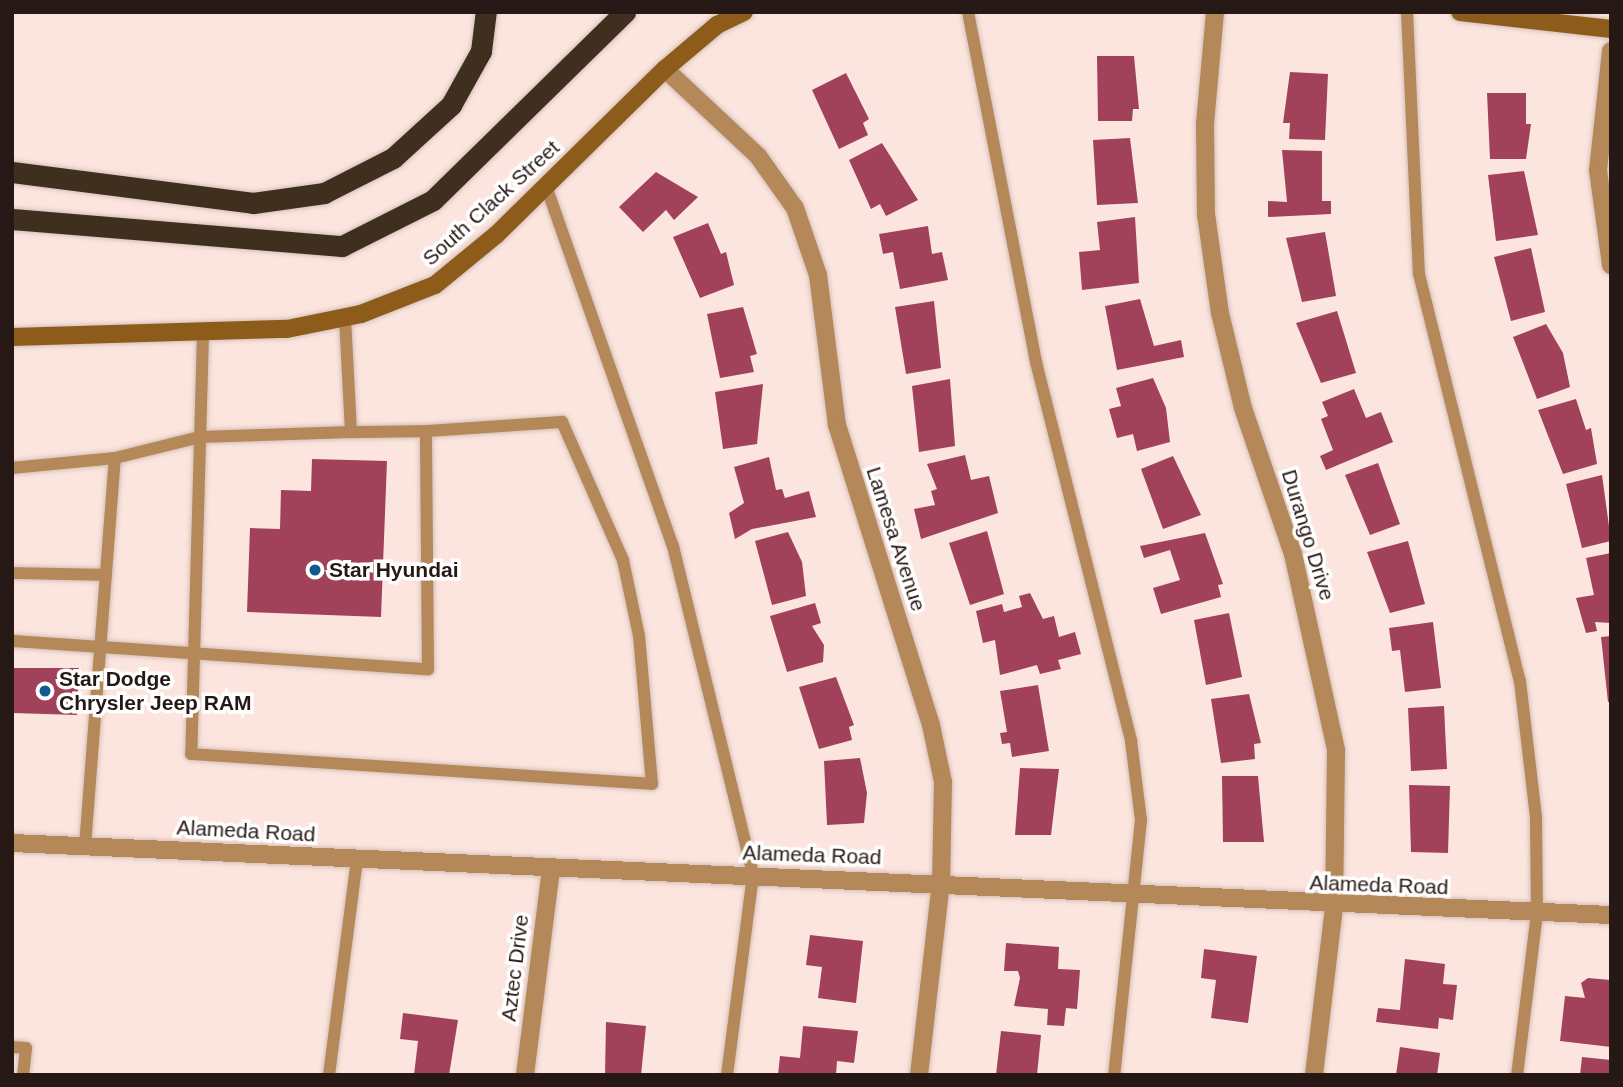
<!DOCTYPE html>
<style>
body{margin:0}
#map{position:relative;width:1623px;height:1087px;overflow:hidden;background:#fce5de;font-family:Arial,sans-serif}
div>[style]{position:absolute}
.building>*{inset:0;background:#a1425a}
.roads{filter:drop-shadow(0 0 2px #d5c0ba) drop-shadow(0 0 2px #d5c0ba)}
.service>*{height:12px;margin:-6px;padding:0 6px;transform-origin:6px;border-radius:6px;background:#b48858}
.minor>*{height:18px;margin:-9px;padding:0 9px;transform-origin:9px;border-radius:9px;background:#b48858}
.secondary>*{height:18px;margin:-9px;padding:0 9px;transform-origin:9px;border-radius:9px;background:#8e5c1a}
.motorway>*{height:21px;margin:-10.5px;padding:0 10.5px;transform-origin:10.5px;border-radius:10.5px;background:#3f2f1e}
.dots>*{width:19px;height:19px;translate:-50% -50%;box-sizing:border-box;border:4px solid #fff;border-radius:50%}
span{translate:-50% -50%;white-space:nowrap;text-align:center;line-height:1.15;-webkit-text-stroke:7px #fff;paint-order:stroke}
.street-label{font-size:21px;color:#261915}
.poi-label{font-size:21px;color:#261915;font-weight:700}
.left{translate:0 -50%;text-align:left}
.frame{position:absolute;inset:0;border:14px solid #261915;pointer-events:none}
</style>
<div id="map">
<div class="building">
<i style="clip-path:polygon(1097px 56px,1134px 56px,1139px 109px,1133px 109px,1132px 121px,1098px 121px)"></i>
<i style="clip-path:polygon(1290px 72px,1328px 74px,1325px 140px,1289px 139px,1290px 123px,1283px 123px)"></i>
<i style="clip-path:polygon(846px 73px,869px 119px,863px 123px,868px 135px,839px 149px,812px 90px)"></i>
<i style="clip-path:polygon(1487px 93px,1526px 93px,1526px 124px,1531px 124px,1526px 159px,1490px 159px)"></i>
<i style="clip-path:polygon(1130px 138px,1138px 203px,1097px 205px,1093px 140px)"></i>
<i style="clip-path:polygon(882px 143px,918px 200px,886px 216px,880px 204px,871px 209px,849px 160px)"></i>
<i style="clip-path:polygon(1282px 150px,1322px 151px,1322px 201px,1331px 201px,1331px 214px,1268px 217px,1268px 201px,1287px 202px)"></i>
<i style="clip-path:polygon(1524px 171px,1538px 235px,1496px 241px,1488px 175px)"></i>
<i style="clip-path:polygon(656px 172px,698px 197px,674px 220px,666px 210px,643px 232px,619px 207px)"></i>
<i style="clip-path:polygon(1135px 217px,1139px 283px,1082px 290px,1079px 252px,1100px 250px,1097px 222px)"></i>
<i style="clip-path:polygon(708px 223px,721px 254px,726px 252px,734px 285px,700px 298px,673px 237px)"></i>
<i style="clip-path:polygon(928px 226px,932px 254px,942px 252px,948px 280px,900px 289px,893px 252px,883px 254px,879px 234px)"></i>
<i style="clip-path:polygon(1325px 232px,1336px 296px,1302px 302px,1286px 238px)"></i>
<i style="clip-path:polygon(1531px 248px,1545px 312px,1511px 321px,1494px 257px)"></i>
<i style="clip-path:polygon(1140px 299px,1154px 346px,1181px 340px,1184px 357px,1117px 370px,1105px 306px)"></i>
<i style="clip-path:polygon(934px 301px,941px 368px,906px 374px,895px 307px)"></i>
<i style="clip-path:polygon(743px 307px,757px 354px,750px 356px,754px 372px,720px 378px,707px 314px)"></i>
<i style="clip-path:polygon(1337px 311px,1356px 373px,1321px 383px,1296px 323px)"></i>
<i style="clip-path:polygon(1546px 324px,1563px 353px,1570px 387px,1537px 399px,1513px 337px)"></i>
<i style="clip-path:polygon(1153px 378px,1166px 408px,1170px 442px,1137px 451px,1133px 434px,1117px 438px,1109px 409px,1121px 406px,1116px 388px)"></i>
<i style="clip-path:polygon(950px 379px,955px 446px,919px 452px,912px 386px)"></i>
<i style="clip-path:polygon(763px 384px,757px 444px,723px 449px,715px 392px)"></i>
<i style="clip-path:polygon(1354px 389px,1366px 418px,1381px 412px,1393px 442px,1326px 470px,1320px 456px,1333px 450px,1321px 419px,1328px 416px,1322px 402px)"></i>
<i style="clip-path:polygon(1576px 399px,1586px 430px,1591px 428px,1597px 464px,1563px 474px,1538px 410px)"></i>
<i style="clip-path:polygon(965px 455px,971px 480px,989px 476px,998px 513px,921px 539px,914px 509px,935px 505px,931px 491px,937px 489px,927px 464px)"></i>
<i style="clip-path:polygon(1173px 456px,1201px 515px,1163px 529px,1141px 469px)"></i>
<i style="clip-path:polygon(769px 457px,776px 490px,782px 489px,785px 498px,809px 491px,816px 517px,752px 529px,735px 539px,729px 513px,744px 503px,734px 467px)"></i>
<i style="clip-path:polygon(312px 459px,387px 461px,381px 617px,247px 612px,250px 528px,280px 529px,281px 490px,311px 491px)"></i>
<i style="clip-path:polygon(1378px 463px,1400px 524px,1370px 535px,1345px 475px)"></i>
<i style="clip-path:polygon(1602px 475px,1611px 541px,1582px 548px,1566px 484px)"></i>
<i style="clip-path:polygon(987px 531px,1004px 594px,970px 605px,949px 543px)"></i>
<i style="clip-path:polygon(788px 532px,802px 562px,806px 596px,772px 605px,755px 541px)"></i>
<i style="clip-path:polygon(1205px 533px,1223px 584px,1218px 585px,1221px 597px,1161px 614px,1153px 588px,1180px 580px,1170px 550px,1144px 558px,1140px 546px)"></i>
<i style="clip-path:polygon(1408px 541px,1425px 604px,1390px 613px,1367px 552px)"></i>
<i style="clip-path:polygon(1611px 553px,1611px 623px,1595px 622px,1597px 631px,1586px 633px,1576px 598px,1594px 595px,1586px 558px)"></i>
<i style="clip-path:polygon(1030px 593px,1043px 619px,1054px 616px,1059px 637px,1075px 632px,1081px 654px,1058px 660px,1061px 669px,1040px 674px,1037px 665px,1000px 675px,995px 640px,983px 643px,976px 611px,1002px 604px,1004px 612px,1022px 607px,1019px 596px)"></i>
<i style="clip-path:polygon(815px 603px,821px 623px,812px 626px,824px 645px,823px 662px,787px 672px,770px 616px)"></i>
<i style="clip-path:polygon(1229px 613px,1242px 677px,1206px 685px,1194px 620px)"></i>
<i style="clip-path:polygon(1433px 622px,1441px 688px,1405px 692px,1400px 650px,1392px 651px,1389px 628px)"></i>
<i style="clip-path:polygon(1611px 636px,1611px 702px,1608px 702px,1601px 637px)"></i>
<i style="clip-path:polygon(12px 668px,79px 668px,77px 715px,12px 713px)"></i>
<i style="clip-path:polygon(836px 677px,854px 725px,849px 727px,852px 740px,819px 749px,799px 687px)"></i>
<i style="clip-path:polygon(1038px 685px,1049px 751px,1012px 757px,1010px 743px,1002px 744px,1000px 733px,1007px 732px,1000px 691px)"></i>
<i style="clip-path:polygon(1249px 694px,1261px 743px,1254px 744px,1255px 759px,1221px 763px,1211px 699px)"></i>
<i style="clip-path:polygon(1444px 706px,1447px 769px,1411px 771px,1408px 708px)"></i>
<i style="clip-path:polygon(860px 758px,867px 793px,864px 823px,827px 825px,824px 761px)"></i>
<i style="clip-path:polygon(1020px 768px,1059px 769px,1051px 835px,1015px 835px)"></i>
<i style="clip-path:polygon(1222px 776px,1258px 776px,1264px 842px,1223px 842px)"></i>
<i style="clip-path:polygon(1409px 785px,1450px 786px,1448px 853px,1411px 852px)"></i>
<i style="clip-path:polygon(810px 935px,863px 941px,856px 1003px,818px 998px,822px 967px,806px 965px)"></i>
<i style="clip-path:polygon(1006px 943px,1059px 947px,1058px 969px,1080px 970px,1077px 1009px,1066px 1008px,1064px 1026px,1047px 1025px,1048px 1009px,1014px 1006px,1020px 978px,1018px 971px,1004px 971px)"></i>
<i style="clip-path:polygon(1204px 949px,1257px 956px,1248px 1023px,1211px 1018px,1216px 980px,1201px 978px)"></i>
<i style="clip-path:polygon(1405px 959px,1445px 964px,1443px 984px,1457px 985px,1453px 1020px,1439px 1018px,1438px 1029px,1376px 1022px,1378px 1008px,1400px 1010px)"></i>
<i style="clip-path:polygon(1588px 978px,1611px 980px,1611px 1047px,1560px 1041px,1565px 996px,1585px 998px,1581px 983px)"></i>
<i style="clip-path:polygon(403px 1013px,458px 1020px,449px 1075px,414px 1075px,418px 1041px,400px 1039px)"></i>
<i style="clip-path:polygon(606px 1022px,646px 1026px,641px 1075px,605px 1075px)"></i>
<i style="clip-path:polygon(803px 1026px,858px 1031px,854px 1063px,837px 1061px,836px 1075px,778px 1075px,780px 1056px,800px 1058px)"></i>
<i style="clip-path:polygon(1001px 1031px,1041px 1035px,1037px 1075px,996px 1075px)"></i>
<i style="clip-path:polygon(1400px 1047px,1440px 1053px,1437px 1075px,1396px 1075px)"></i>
<i style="clip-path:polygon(1582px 1057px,1611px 1060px,1611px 1075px,1580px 1075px)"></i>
</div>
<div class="roads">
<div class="service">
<i style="left:968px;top:12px;width:357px;rotate:79deg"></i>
<i style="left:1036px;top:362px;width:391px;rotate:75.9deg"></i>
<i style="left:1131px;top:741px;width:80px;rotate:82.8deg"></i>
<i style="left:1141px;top:820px;width:256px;rotate:96deg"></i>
<i style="left:1407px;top:12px;width:262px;rotate:87.4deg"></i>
<i style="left:1419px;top:274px;width:419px;rotate:76.1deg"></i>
<i style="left:1520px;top:681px;width:138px;rotate:83.3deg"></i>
<i style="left:1536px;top:818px;width:95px;rotate:89.4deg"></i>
<i style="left:1537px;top:913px;width:163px;rotate:97deg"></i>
<i style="left:546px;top:186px;width:382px;rotate:70.6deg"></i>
<i style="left:673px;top:546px;width:339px;rotate:76.3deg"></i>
<i style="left:753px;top:875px;width:202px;rotate:97.4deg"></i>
<i style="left:203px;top:334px;width:420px;rotate:91.6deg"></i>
<i style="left:191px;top:754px;width:462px;rotate:3.7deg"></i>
<i style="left:652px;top:784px;width:149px;rotate:-95deg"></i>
<i style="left:639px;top:636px;width:78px;rotate:-101.9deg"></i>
<i style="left:623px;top:560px;width:151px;rotate:-113.8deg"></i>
<i style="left:562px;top:422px;width:136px;rotate:176.2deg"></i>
<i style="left:12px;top:468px;width:103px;rotate:-5.5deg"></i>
<i style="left:12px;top:573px;width:94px;rotate:1.2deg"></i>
<i style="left:12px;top:641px;width:417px;rotate:3.9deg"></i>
<i style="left:428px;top:669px;width:238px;rotate:-90.5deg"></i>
<i style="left:426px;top:431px;width:75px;rotate:179.2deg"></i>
<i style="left:85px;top:846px;width:389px;rotate:-85.6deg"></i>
<i style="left:115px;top:458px;width:88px;rotate:-13.9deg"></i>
<i style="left:200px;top:437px;width:151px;rotate:-1.9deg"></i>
<i style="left:351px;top:432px;width:114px;rotate:-93deg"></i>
<i style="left:12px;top:1047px;width:14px;rotate:4deg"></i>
<i style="left:26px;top:1048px;width:27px;rotate:96deg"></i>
<i style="left:329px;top:1075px;width:218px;rotate:-82.6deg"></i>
</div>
<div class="minor">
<i style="left:1215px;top:12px;width:112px;rotate:95.1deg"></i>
<i style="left:1205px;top:124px;width:90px;rotate:89.4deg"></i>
<i style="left:1206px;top:214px;width:100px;rotate:82deg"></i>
<i style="left:1220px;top:313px;width:98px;rotate:76.4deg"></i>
<i style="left:1243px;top:408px;width:154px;rotate:71.1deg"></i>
<i style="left:1293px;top:554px;width:201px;rotate:77.6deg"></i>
<i style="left:1336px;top:750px;width:157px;rotate:90.7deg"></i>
<i style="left:1334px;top:907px;width:169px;rotate:96.8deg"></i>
<i style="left:1611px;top:51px;width:120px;rotate:96.2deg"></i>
<i style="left:1598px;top:170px;width:96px;rotate:82.2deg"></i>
<i style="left:665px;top:69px;width:127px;rotate:43.1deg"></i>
<i style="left:758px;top:156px;width:64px;rotate:54.6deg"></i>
<i style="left:795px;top:208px;width:71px;rotate:71.1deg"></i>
<i style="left:818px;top:275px;width:151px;rotate:82.8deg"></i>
<i style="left:837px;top:425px;width:314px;rotate:72.6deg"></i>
<i style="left:931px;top:725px;width:58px;rotate:78.1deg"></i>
<i style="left:943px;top:782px;width:100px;rotate:91.1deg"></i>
<i style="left:941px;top:882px;width:194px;rotate:96.5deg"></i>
<i style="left:12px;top:843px;width:1601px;rotate:2.58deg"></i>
<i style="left:525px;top:1075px;width:209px;rotate:-82.8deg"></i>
</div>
<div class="secondary">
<i style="left:1460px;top:12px;width:152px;rotate:6.4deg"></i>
<i style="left:12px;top:337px;width:275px;rotate:-1.7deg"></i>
<i style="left:287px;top:329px;width:76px;rotate:-11.5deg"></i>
<i style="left:361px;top:314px;width:79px;rotate:-21.4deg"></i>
<i style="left:435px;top:285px;width:80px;rotate:-39.4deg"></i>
<i style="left:497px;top:234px;width:235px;rotate:-44.5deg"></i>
<i style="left:665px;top:69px;width:68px;rotate:-40.2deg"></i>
<i style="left:717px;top:25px;width:30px;rotate:-26deg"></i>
</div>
<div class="motorway">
<i style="left:12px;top:172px;width:243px;rotate:7.3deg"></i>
<i style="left:253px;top:203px;width:72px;rotate:-8deg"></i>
<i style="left:324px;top:193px;width:77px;rotate:-26.9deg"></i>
<i style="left:393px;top:158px;width:79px;rotate:-42.4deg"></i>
<i style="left:451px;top:105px;width:62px;rotate:-60.9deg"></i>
<i style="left:481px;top:51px;width:39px;rotate:-83deg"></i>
<i style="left:12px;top:219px;width:331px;rotate:4.7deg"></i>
<i style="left:342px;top:246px;width:102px;rotate:-26.8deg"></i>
<i style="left:433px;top:200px;width:269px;rotate:-44.4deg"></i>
</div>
</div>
<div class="dots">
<i style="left:315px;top:570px;background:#0f5b8e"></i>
<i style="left:45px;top:691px;background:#0f5b8e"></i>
</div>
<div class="street-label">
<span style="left:491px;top:203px;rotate:-42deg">South Clack Street</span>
<span style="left:1308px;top:535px;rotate:73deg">Durango Drive</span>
<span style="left:896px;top:539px;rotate:72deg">Lamesa Avenue</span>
<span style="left:246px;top:831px;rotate:3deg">Alameda Road</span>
<span style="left:812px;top:855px;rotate:2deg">Alameda Road</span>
<span style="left:1379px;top:885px;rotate:2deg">Alameda Road</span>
<span style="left:515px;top:968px;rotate:-83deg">Aztec Drive</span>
</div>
<div class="poi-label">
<span class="left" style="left:329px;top:570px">Star Hyundai</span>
<span class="left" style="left:59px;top:691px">Star Dodge<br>Chrysler Jeep RAM</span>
</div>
<div class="frame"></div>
</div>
